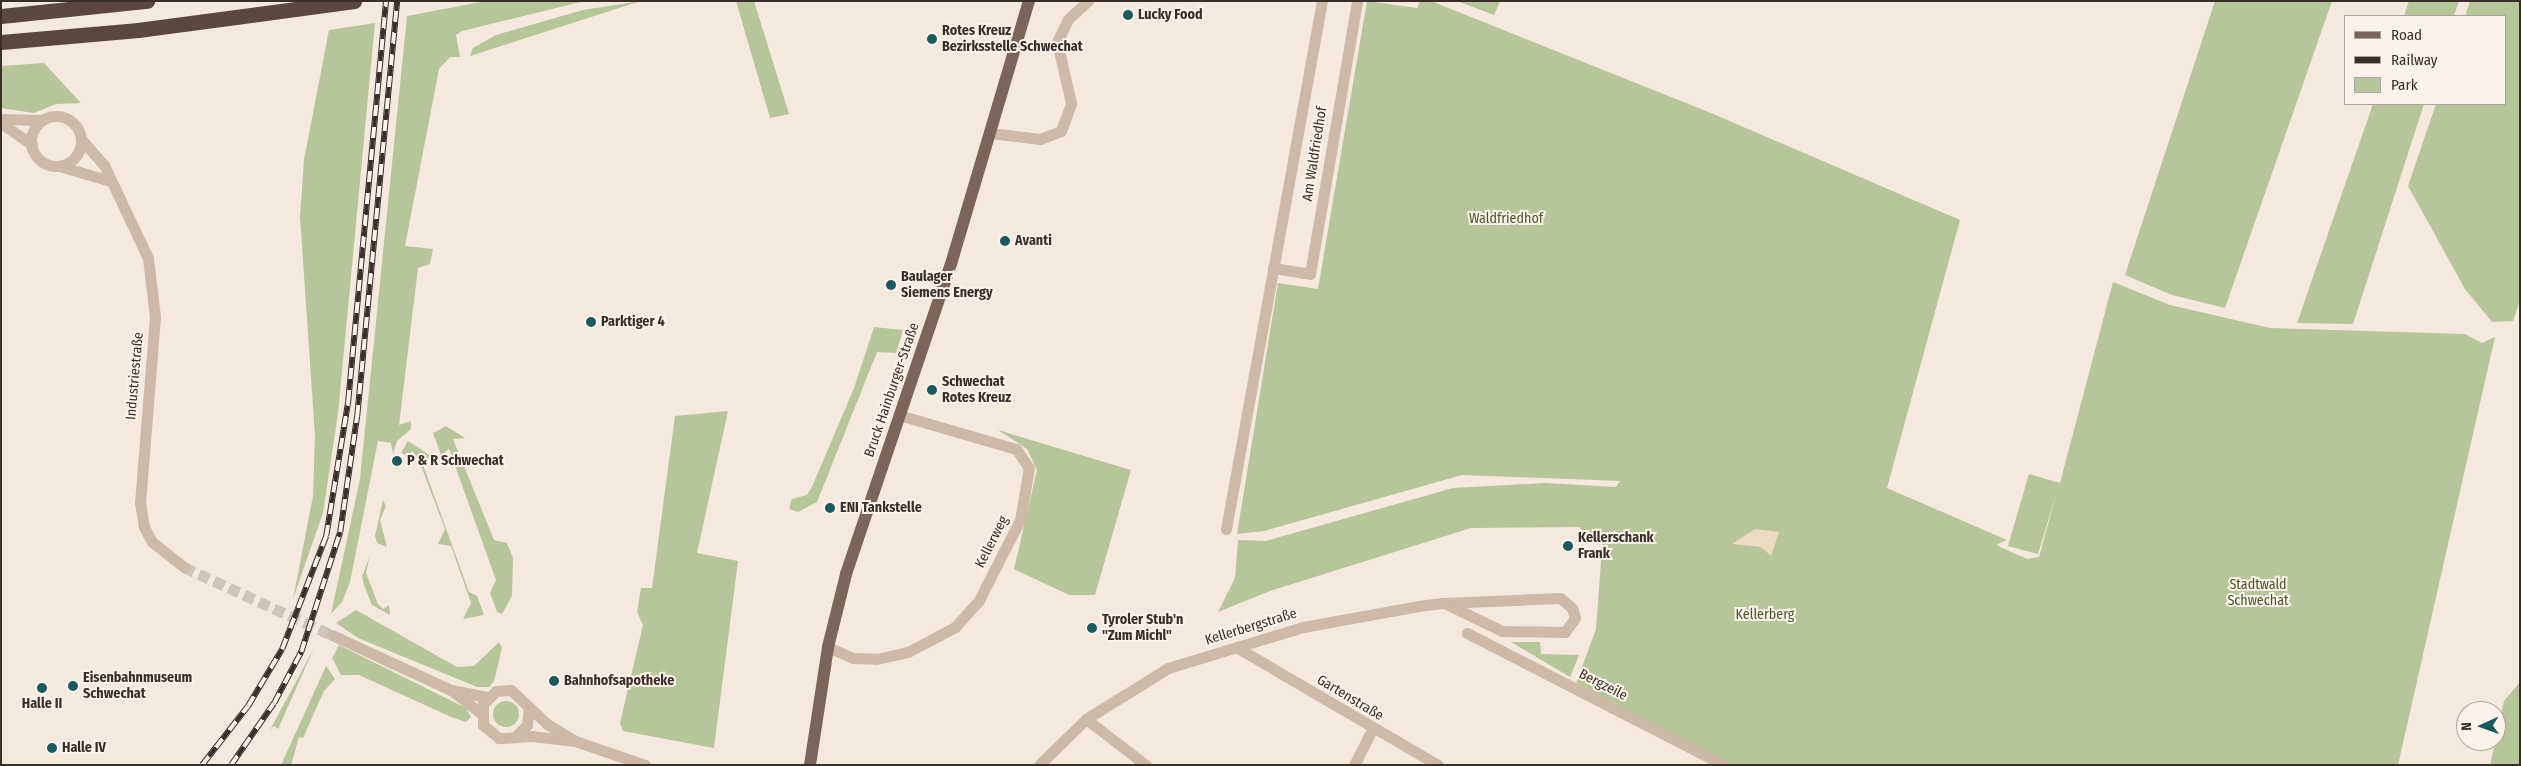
<!DOCTYPE html>
<meta charset="utf-8">
<style>
body{margin:0}
#map{position:relative;width:2521px;height:766px;overflow:hidden;background:#f4e9dc;font-family:"Fira Sans Condensed",sans-serif}
div>[style]{position:absolute}
.green>*{inset:0;background:#b7c59b}
.round{border-radius:50%}
.plaza>*{inset:0;background:#eddac2}
.street-tunnel>*{height:11px;margin-top:-5.5px;transform-origin:0;background:repeating-linear-gradient(90deg,#cfc4b8 0 11px,transparent 0 16.5px)}
.street>*{height:11px;margin:-5.5px;padding:0 5.5px;transform-origin:5.5px;border-radius:5.5px;background:#ceb9a7}
.street>.ring{margin:-5.5px;padding:0;box-sizing:content-box;background:none;border:11px solid #ceb9a7;border-radius:50%}
.primary>*{height:12px;margin:-6px;padding:0 6px;transform-origin:6px;border-radius:6px;background:#7d6458}
.highway>*{height:15px;margin:-7.5px;padding:0 7.5px;transform-origin:7.5px;border-radius:7.5px;background:#5b473e}
.rail>*{height:5.5px;margin-top:-2.75px;transform-origin:0;background:repeating-linear-gradient(90deg,#fbf3e9 0 11px,#392e28 0 22px);box-sizing:border-box;border-block:1px solid #392e28}
.dots>*{width:14px;height:14px;translate:-50% -50%;box-sizing:border-box;border:2px solid #fbf3e9;border-radius:50%}
span{translate:-50% -50%;white-space:nowrap;text-align:center;line-height:1.15;-webkit-text-stroke:4px #fbf3e9;paint-order:stroke}
.poi-label{font-size:14px;color:#392e28;font-weight:700}
.left{translate:0 -50%;text-align:left}
.street-label{font-size:14px;color:#392e28}
.park-label{font-size:14px;color:#485a2a}
.frame{position:absolute;inset:0;border:2px solid #392e28;pointer-events:none}
.legend{position:absolute;left:2344px;top:15px;width:162px;height:90px;box-sizing:border-box;background:#fbf3e9;border:1px solid #ada49c;margin:0;padding:6px 9px;list-style:none;font-size:15px;color:#392e28}
.legend li{display:flex;align-items:center;gap:10px;height:25px}
.legend b{width:25px;border:1px solid #ada49c}
.north{position:absolute;left:2456px;top:701px;width:50px;height:50px;box-sizing:border-box;background:#fbf3e9;border:1px solid #ada49c;border-radius:50%;rotate:268deg;font-size:14px;font-weight:700;line-height:20px;text-align:center;color:#392e28}
.north::after{content:'';display:block;margin:auto;width:18px;height:22px;background:#1a5a5f;clip-path:polygon(50% 0,100% 100%,50% 72%,0 100%)}
</style>
<div id="map">
<div class="green">
<i style="clip-path:polygon(486px 1px,585px 1px,462px 31px,456px 35px,460px 57px,450px 57px,439px 69px,405px 246px,433px 249px,430px 264px,418px 268px,399px 425px,411px 421px,411px 429px,397px 441px,393px 454px,391px 443px,378px 441px,350px 582px,342px 602px,331px 614px,360px 479px,407px 16px)"></i>
<i style="clip-path:polygon(641px 1px,470px 56px,473px 48px,496px 35px,583px 10px)"></i>
<i style="clip-path:polygon(736px 1px,754px 1px,789px 114px,770px 118px)"></i>
<i style="clip-path:polygon(1367px 1px,1417px 8px,1420px 1px,1431px 1px,1711px 113px,1960px 220px,1887px 488px,2007px 540px,1996px 545px,2027px 559px,2039px 557px,2057px 491px,2038px 554px,2008px 546px,2029px 474px,2060px 483px,2113px 282px,2170px 305px,2270px 328px,2465px 334px,2482px 343px,2495px 337px,2398px 765px,1729px 765px,1576px 683px,1596px 629px,1603px 535px,1591px 540px,1579px 527px,1471px 528px,1270px 591px,1218px 612px,1235px 578px,1238px 540px,1266px 541px,1453px 488px,1545px 483px,1616px 487px,1620px 481px,1462px 475px,1264px 531px,1237px 534px,1278px 283px,1318px 289px)"></i>
<i style="clip-path:polygon(1457px 1px,1500px 1px,1494px 15px)"></i>
<i style="clip-path:polygon(2215px 1px,2332px 1px,2225px 308px,2172px 295px,2125px 275px)"></i>
<i style="clip-path:polygon(2409px 1px,2459px 1px,2454px 16px,2404px 16px)"></i>
<i style="clip-path:polygon(2470px 1px,2520px 1px,2520px 300px,2513px 321px,2492px 322px,2465px 289px,2408px 186px,2436px 104px,2505px 104px,2505px 16px,2465px 16px)"></i>
<i style="clip-path:polygon(375px 23px,338px 414px,323px 513px,293px 599px,313px 496px,315px 436px,300px 217px,304px 160px,329px 30px)"></i>
<i style="clip-path:polygon(44px 63px,81px 103px,56px 104px,34px 113px,1px 108px,1px 66px)"></i>
<i style="clip-path:polygon(2373px 104px,2424px 104px,2353px 324px,2297px 323px)"></i>
<i style="clip-path:polygon(874px 327px,903px 330px,896px 353px,877px 352px,817px 502px,798px 512px,789px 509px,792px 499px,807px 495px,812px 487px,854px 388px)"></i>
<i style="clip-path:polygon(728px 411px,697px 553px,738px 561px,714px 748px,623px 731px,620px 723px,643px 625px,637px 612px,641px 588px,652px 588px,675px 416px)"></i>
<i style="clip-path:polygon(446px 426px,465px 438px,453px 439px,494px 540px,507px 543px,513px 558px,512px 596px,502px 614px,497px 612px,490px 593px,496px 580px,449px 449px,441px 455px,433px 433px)"></i>
<i style="clip-path:polygon(998px 430px,1131px 470px,1095px 595px,1069px 595px,1014px 569px,1037px 470px,1027px 449px)"></i>
<i style="clip-path:polygon(408px 441px,431px 456px,422px 462px,469px 592px,477px 596px,484px 615px,463px 619px,471px 603px,451px 546px,438px 544px,445px 529px,418px 458px,412px 451px,409px 457px,401px 453px)"></i>
<i style="clip-path:polygon(383px 500px,386px 506px,380px 520px,387px 547px,377px 543px,375px 536px)"></i>
<i style="clip-path:polygon(370px 555px,366px 573px,378px 604px,383px 609px,389px 605px,390px 615px,372px 605px,364px 585px,362px 577px)"></i>
<i style="clip-path:polygon(356px 610px,457px 667px,474px 666px,499px 642px,502px 648px,494px 681px,489px 687px,477px 687px,358px 638px,336px 623px)"></i>
<i style="clip-path:polygon(1511px 642px,1540px 642px,1541px 654px,1579px 655px,1570px 677px)"></i>
<i style="clip-path:polygon(339px 645px,466px 708px,471px 717px,466px 722px,451px 717px,359px 675px,341px 675px,332px 658px)"></i>
<i style="clip-path:polygon(314px 648px,278px 729px,274px 726px,270px 730px)"></i>
<i style="clip-path:polygon(326px 666px,335px 679px,324px 691px,303px 738px,299px 737px,291px 765px,281px 765px)"></i>
<i style="clip-path:polygon(2520px 682px,2520px 765px,2490px 765px,2504px 701px)"></i>
<i class="round" style="left:493px;top:701px;width:26px;height:26px"></i>
</div>
<div class="plaza">
<i style="clip-path:polygon(1755px 529px,1779px 532px,1771px 556px,1761px 547px,1732px 544px)"></i>
</div>
<div class="street-tunnel">
<i style="left:184px;top:567px;width:163px;rotate:24.7deg"></i>
</div>
<div class="street">
<i class="ring" style="left:31px;top:116px;width:39px;height:39px"></i>
<i style="left:1px;top:119px;width:41px;rotate:1.4deg"></i>
<i style="left:1px;top:123px;width:38px;rotate:35deg"></i>
<i style="left:990px;top:133px;width:50px;rotate:6.8deg"></i>
<i style="left:1040px;top:139px;width:22px;rotate:-21deg"></i>
<i style="left:1061px;top:131px;width:30px;rotate:-70deg"></i>
<i style="left:1071px;top:103px;width:63px;rotate:-102.9deg"></i>
<i style="left:1057px;top:42px;width:25px;rotate:-64deg"></i>
<i style="left:1068px;top:19px;width:27px;rotate:-42deg"></i>
<i style="left:82px;top:140px;width:33px;rotate:49deg"></i>
<i style="left:104px;top:165px;width:103px;rotate:64.7deg"></i>
<i style="left:148px;top:258px;width:59px;rotate:83.2deg"></i>
<i style="left:155px;top:317px;width:186px;rotate:94.6deg"></i>
<i style="left:140px;top:502px;width:25px;rotate:81deg"></i>
<i style="left:144px;top:527px;width:17px;rotate:62deg"></i>
<i style="left:152px;top:542px;width:41px;rotate:38deg"></i>
<i style="left:59px;top:166px;width:50px;rotate:16.3deg"></i>
<i style="left:1273px;top:268px;width:37px;rotate:9deg"></i>
<i style="left:1310px;top:274px;width:277px;rotate:-80.2deg"></i>
<i style="left:1226px;top:529px;width:537px;rotate:-79.7deg"></i>
<i style="left:1467px;top:633px;width:289px;rotate:27.2deg"></i>
<i style="left:332px;top:635px;width:131px;rotate:24.8deg"></i>
<i style="left:451px;top:690px;width:37px;rotate:38deg"></i>
<i style="left:828px;top:647px;width:27px;rotate:24deg"></i>
<i style="left:853px;top:658px;width:24px;rotate:2deg"></i>
<i style="left:877px;top:659px;width:32px;rotate:-13deg"></i>
<i style="left:908px;top:652px;width:53px;rotate:-28deg"></i>
<i style="left:955px;top:627px;width:36px;rotate:-48deg"></i>
<i style="left:979px;top:600px;width:90px;rotate:-62.9deg"></i>
<i style="left:1020px;top:520px;width:53px;rotate:-80.2deg"></i>
<i style="left:1029px;top:468px;width:23px;rotate:-124deg"></i>
<i style="left:1016px;top:449px;width:122px;rotate:-163.8deg"></i>
<i style="left:1236px;top:647px;width:234px;rotate:30.3deg"></i>
<i style="left:451px;top:690px;width:38px;rotate:11deg"></i>
<i style="left:1086px;top:719px;width:76px;rotate:37.5deg"></i>
<i style="left:515px;top:737px;width:17px;rotate:-45deg"></i>
<i style="left:527px;top:725px;width:18px;rotate:-84deg"></i>
<i style="left:575px;top:741px;width:44px;rotate:-173.5deg"></i>
<i style="left:531px;top:736px;width:32px;rotate:176deg"></i>
<i style="left:499px;top:738px;width:21px;rotate:-141deg"></i>
<i style="left:483px;top:725px;width:21px;rotate:-90deg"></i>
<i style="left:483px;top:704px;width:18px;rotate:-45deg"></i>
<i style="left:496px;top:691px;width:15px;rotate:-4deg"></i>
<i style="left:511px;top:690px;width:50px;rotate:43.4deg"></i>
<i style="left:547px;top:724px;width:33px;rotate:31deg"></i>
<i style="left:575px;top:741px;width:74px;rotate:18.9deg"></i>
<i style="left:1039px;top:765px;width:66px;rotate:-44.4deg"></i>
<i style="left:1086px;top:719px;width:97px;rotate:-31.9deg"></i>
<i style="left:1168px;top:668px;width:141px;rotate:-16.9deg"></i>
<i style="left:1303px;top:627px;width:117px;rotate:-10.3deg"></i>
<i style="left:1418px;top:606px;width:26px;rotate:-7deg"></i>
<i style="left:1444px;top:603px;width:116px;rotate:-2.5deg"></i>
<i style="left:1560px;top:598px;width:16px;rotate:40deg"></i>
<i style="left:1572px;top:608px;width:10px;rotate:73deg"></i>
<i style="left:1575px;top:618px;width:17px;rotate:126deg"></i>
<i style="left:1565px;top:632px;width:63px;rotate:-179.1deg"></i>
<i style="left:1502px;top:631px;width:64px;rotate:-154.2deg"></i>
<i style="left:1354px;top:765px;width:39px;rotate:-63deg"></i>
</div>
<div class="primary">
<i style="left:810px;top:765px;width:119px;rotate:-81.3deg"></i>
<i style="left:828px;top:647px;width:75px;rotate:-76.1deg"></i>
<i style="left:846px;top:574px;width:327px;rotate:-71.3deg"></i>
<i style="left:951px;top:264px;width:274px;rotate:-73.5deg"></i>
</div>
<div class="highway">
<i style="left:1px;top:16px;width:147px;rotate:-5.9deg"></i>
<i style="left:1px;top:42px;width:138px;rotate:-5deg"></i>
<i style="left:138px;top:30px;width:218px;rotate:-7.6deg"></i>
</div>
<div class="rail">
<i style="left:202px;top:765px;width:75px;rotate:-52.1deg"></i>
<i style="left:248px;top:706px;width:66px;rotate:-59.2deg"></i>
<i style="left:282px;top:649px;width:121px;rotate:-68.7deg"></i>
<i style="left:326px;top:536px;width:137px;rotate:-80.7deg"></i>
<i style="left:348px;top:401px;width:402px;rotate:-84.6deg"></i>
<i style="left:231px;top:765px;width:75px;rotate:-55.3deg"></i>
<i style="left:274px;top:703px;width:58px;rotate:-62.1deg"></i>
<i style="left:301px;top:652px;width:126px;rotate:-72deg"></i>
<i style="left:340px;top:532px;width:117px;rotate:-81.7deg"></i>
<i style="left:357px;top:416px;width:417px;rotate:-84.5deg"></i>
</div>
<div class="dots">
<i style="left:1128px;top:15px;background:#1a5a5f"></i>
<i style="left:932px;top:39px;background:#1a5a5f"></i>
<i style="left:1005px;top:241px;background:#1a5a5f"></i>
<i style="left:891px;top:285px;background:#1a5a5f"></i>
<i style="left:591px;top:322px;background:#1a5a5f"></i>
<i style="left:932px;top:390px;background:#1a5a5f"></i>
<i style="left:397px;top:461px;background:#1a5a5f"></i>
<i style="left:830px;top:508px;background:#1a5a5f"></i>
<i style="left:1568px;top:546px;background:#1a5a5f"></i>
<i style="left:1092px;top:628px;background:#1a5a5f"></i>
<i style="left:554px;top:681px;background:#1a5a5f"></i>
<i style="left:73px;top:686px;background:#1a5a5f"></i>
<i style="left:42px;top:688px;background:#1a5a5f"></i>
<i style="left:52px;top:748px;background:#1a5a5f"></i>
</div>
<div class="poi-label">
<span class="left" style="left:1138px;top:15px">Lucky Food</span>
<span class="left" style="left:942px;top:39px">Rotes Kreuz<br>Bezirksstelle Schwechat</span>
<span class="left" style="left:1015px;top:241px">Avanti</span>
<span class="left" style="left:901px;top:285px">Baulager<br>Siemens Energy</span>
<span class="left" style="left:601px;top:322px">Parktiger 4</span>
<span class="left" style="left:942px;top:390px">Schwechat<br>Rotes Kreuz</span>
<span class="left" style="left:407px;top:461px">P &amp; R Schwechat</span>
<span class="left" style="left:840px;top:508px">ENI Tankstelle</span>
<span class="left" style="left:1578px;top:546px">Kellerschank<br>Frank</span>
<span class="left" style="left:1102px;top:628px">Tyroler Stub'n<br>"Zum Michl"</span>
<span class="left" style="left:83px;top:686px">Eisenbahnmuseum<br>Schwechat</span>
<span class="left" style="left:564px;top:681px">Bahnhofsapotheke</span>
<span style="left:42px;top:704px">Halle II</span>
<span class="left" style="left:62px;top:748px">Halle IV</span>
</div>
<div class="street-label">
<span style="left:1315px;top:154px;rotate:-81deg">Am Waldfriedhof</span>
<span style="left:135px;top:376px;rotate:-85deg">Industriestraße</span>
<span style="left:892px;top:390px;rotate:-71deg">Bruck Hainburger-Straße</span>
<span style="left:992px;top:542px;rotate:-63deg">Kellerweg</span>
<span style="left:1251px;top:627px;rotate:-17deg">Kellerbergstraße</span>
<span style="left:1603px;top:685px;rotate:27deg">Bergzeile</span>
<span style="left:1350px;top:698px;rotate:31deg">Gartenstraße</span>
</div>
<div class="park-label">
<span style="left:1506px;top:219px">Waldfriedhof</span>
<span style="left:2258px;top:593px">Stadtwald<br>Schwechat</span>
<span style="left:1765px;top:615px">Kellerberg</span>
</div>
<div class="frame"></div>
<ul class="legend">
<li><b style="height:6px;background:#7d6458"></b>Road</li>
<li><b style="height:6px;background:#392e28"></b>Railway</li>
<li><b style="height:14px;background:#b7c59b"></b>Park</li>
</ul>
<div class="north">N</div>
</div>
